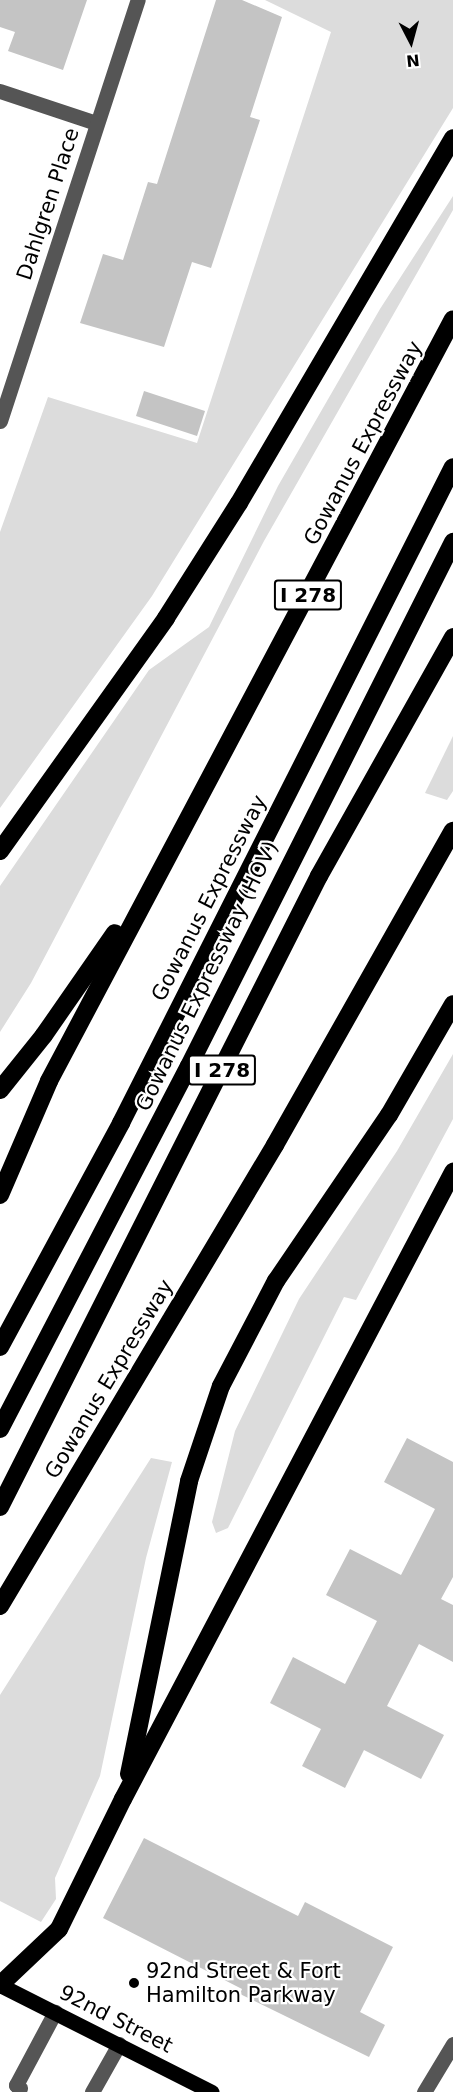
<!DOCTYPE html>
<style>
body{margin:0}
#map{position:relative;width:453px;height:2092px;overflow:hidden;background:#fff;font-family:"DejaVu Sans",sans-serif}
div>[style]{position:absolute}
.green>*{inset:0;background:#dcdcdc}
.building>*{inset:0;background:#c4c4c4}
.minor>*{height:15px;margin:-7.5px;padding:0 7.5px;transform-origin:7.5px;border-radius:7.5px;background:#555}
.major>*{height:15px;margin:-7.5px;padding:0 7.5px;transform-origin:7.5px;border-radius:7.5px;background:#000}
.highway>*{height:18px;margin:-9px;padding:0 9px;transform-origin:9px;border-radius:9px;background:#000}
.dots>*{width:16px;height:16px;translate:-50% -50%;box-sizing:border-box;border:3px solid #fff;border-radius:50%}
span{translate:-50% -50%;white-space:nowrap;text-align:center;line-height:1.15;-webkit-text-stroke:4.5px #fff;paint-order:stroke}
.shield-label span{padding:2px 4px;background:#fff;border:2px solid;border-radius:4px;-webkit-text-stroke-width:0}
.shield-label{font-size:20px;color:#000;font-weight:700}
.street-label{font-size:21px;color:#000}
.poi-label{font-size:21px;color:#000}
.left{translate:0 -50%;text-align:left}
.north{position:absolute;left:381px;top:12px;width:60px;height:60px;-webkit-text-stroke:4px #fff;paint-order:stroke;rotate:174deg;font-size:16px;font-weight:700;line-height:24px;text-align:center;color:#000}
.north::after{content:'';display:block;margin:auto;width:21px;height:27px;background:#000;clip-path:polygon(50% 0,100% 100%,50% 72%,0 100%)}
</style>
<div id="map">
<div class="green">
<i style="clip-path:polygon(265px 0,453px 0,453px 108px,152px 596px,0 808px,0 532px,48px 397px,197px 443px,331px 32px)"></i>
<i style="clip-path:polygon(453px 196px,453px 210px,264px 541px,31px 983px,0 1032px,0 886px,149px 670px,209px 627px,278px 486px,380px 309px)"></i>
<i style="clip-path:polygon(453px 736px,453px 791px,447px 800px,425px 793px)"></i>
<i style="clip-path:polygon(453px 1054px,453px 1119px,356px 1300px,344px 1297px,228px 1528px,216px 1533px,212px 1522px,235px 1431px,299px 1299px,397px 1151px)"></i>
<i style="clip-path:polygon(151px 1458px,172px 1462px,146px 1558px,100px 1776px,55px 1878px,56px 1899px,41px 1922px,0 1901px,0 1695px)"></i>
</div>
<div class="building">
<i style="clip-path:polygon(0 0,87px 0,63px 70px,8px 51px,15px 32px,0 27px)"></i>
<i style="clip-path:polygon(216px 0,242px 0,282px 17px,250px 117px,260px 120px,211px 268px,192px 262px,164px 347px,80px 323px,103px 254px,123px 260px,148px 182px,157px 184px)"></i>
<i style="clip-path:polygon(144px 391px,205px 411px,197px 436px,136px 416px)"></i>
<i style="clip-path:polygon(407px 1438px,453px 1462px,453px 1577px,441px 1599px,453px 1605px,453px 1662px,419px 1644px,387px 1706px,444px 1735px,421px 1779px,364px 1750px,345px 1788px,302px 1766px,321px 1729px,270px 1703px,293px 1657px,345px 1684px,377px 1621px,326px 1595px,350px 1549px,401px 1575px,435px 1509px,384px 1482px)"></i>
<i style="clip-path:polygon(144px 1838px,298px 1916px,305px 1902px,393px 1947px,360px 2012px,385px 2025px,369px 2057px,240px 1994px,242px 1989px,103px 1918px)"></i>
</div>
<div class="minor">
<i style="left:0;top:91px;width:101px;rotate:18.4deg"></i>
<i style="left:0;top:421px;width:443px;rotate:-71.9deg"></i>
<i style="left:20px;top:2088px;width:5px;rotate:-143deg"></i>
<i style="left:16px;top:2085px;width:83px;rotate:-61.9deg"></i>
<i style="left:92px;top:2092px;width:55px;rotate:-60.6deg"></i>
<i style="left:424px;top:2092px;width:56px;rotate:-58.9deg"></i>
</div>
<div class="major">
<i style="left:0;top:1985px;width:237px;rotate:26.8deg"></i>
</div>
<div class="highway">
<i style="left:0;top:851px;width:286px;rotate:-54.5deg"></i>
<i style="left:166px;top:618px;width:136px;rotate:-57.6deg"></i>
<i style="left:239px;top:503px;width:423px;rotate:-59.6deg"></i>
<i style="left:0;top:1090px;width:70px;rotate:-51.3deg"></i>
<i style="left:44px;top:1035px;width:124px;rotate:-55.2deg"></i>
<i style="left:0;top:1195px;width:124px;rotate:-66.7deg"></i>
<i style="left:49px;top:1081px;width:862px;rotate:-62.07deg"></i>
<i style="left:0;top:1347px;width:255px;rotate:-61.6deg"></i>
<i style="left:121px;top:1123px;width:735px;rotate:-63.16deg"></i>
<i style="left:0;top:1429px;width:409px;rotate:-62.5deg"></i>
<i style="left:189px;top:1066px;width:587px;rotate:-63.26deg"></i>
<i style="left:0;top:1507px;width:707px;rotate:-63.18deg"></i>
<i style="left:319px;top:876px;width:274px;rotate:-60.7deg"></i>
<i style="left:0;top:1606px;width:537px;rotate:-59.18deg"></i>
<i style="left:275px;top:1145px;width:361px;rotate:-60.5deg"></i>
<i style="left:129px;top:1774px;width:299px;rotate:-78.4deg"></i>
<i style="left:189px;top:1481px;width:100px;rotate:-71.4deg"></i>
<i style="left:221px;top:1386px;width:119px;rotate:-62.4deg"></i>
<i style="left:276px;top:1281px;width:201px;rotate:-55.8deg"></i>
<i style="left:389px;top:1115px;width:128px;rotate:-60deg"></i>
<i style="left:0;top:1985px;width:81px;rotate:-43.5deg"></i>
<i style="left:59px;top:1929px;width:145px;rotate:-63.8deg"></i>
<i style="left:123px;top:1799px;width:709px;rotate:-62.24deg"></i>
</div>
<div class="dots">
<i style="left:134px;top:1983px;background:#000"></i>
</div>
<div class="shield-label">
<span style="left:308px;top:595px">I 278</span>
<span style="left:222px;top:1070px">I 278</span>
</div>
<div class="street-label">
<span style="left:48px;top:204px;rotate:-72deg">Dahlgren Place</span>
<span style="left:363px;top:443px;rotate:-62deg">Gowanus Expressway</span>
<span style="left:209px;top:898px;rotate:-63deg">Gowanus Expressway</span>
<span style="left:207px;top:976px;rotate:-64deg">Gowanus Expressway (HOV)</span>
<span style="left:109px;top:1379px;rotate:-59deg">Gowanus Expressway</span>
<span style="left:116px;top:2019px;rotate:27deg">92nd Street</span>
</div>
<div class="poi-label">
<span class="left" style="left:146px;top:1983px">92nd Street &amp; Fort<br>Hamilton Parkway</span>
</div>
<div class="north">N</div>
</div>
